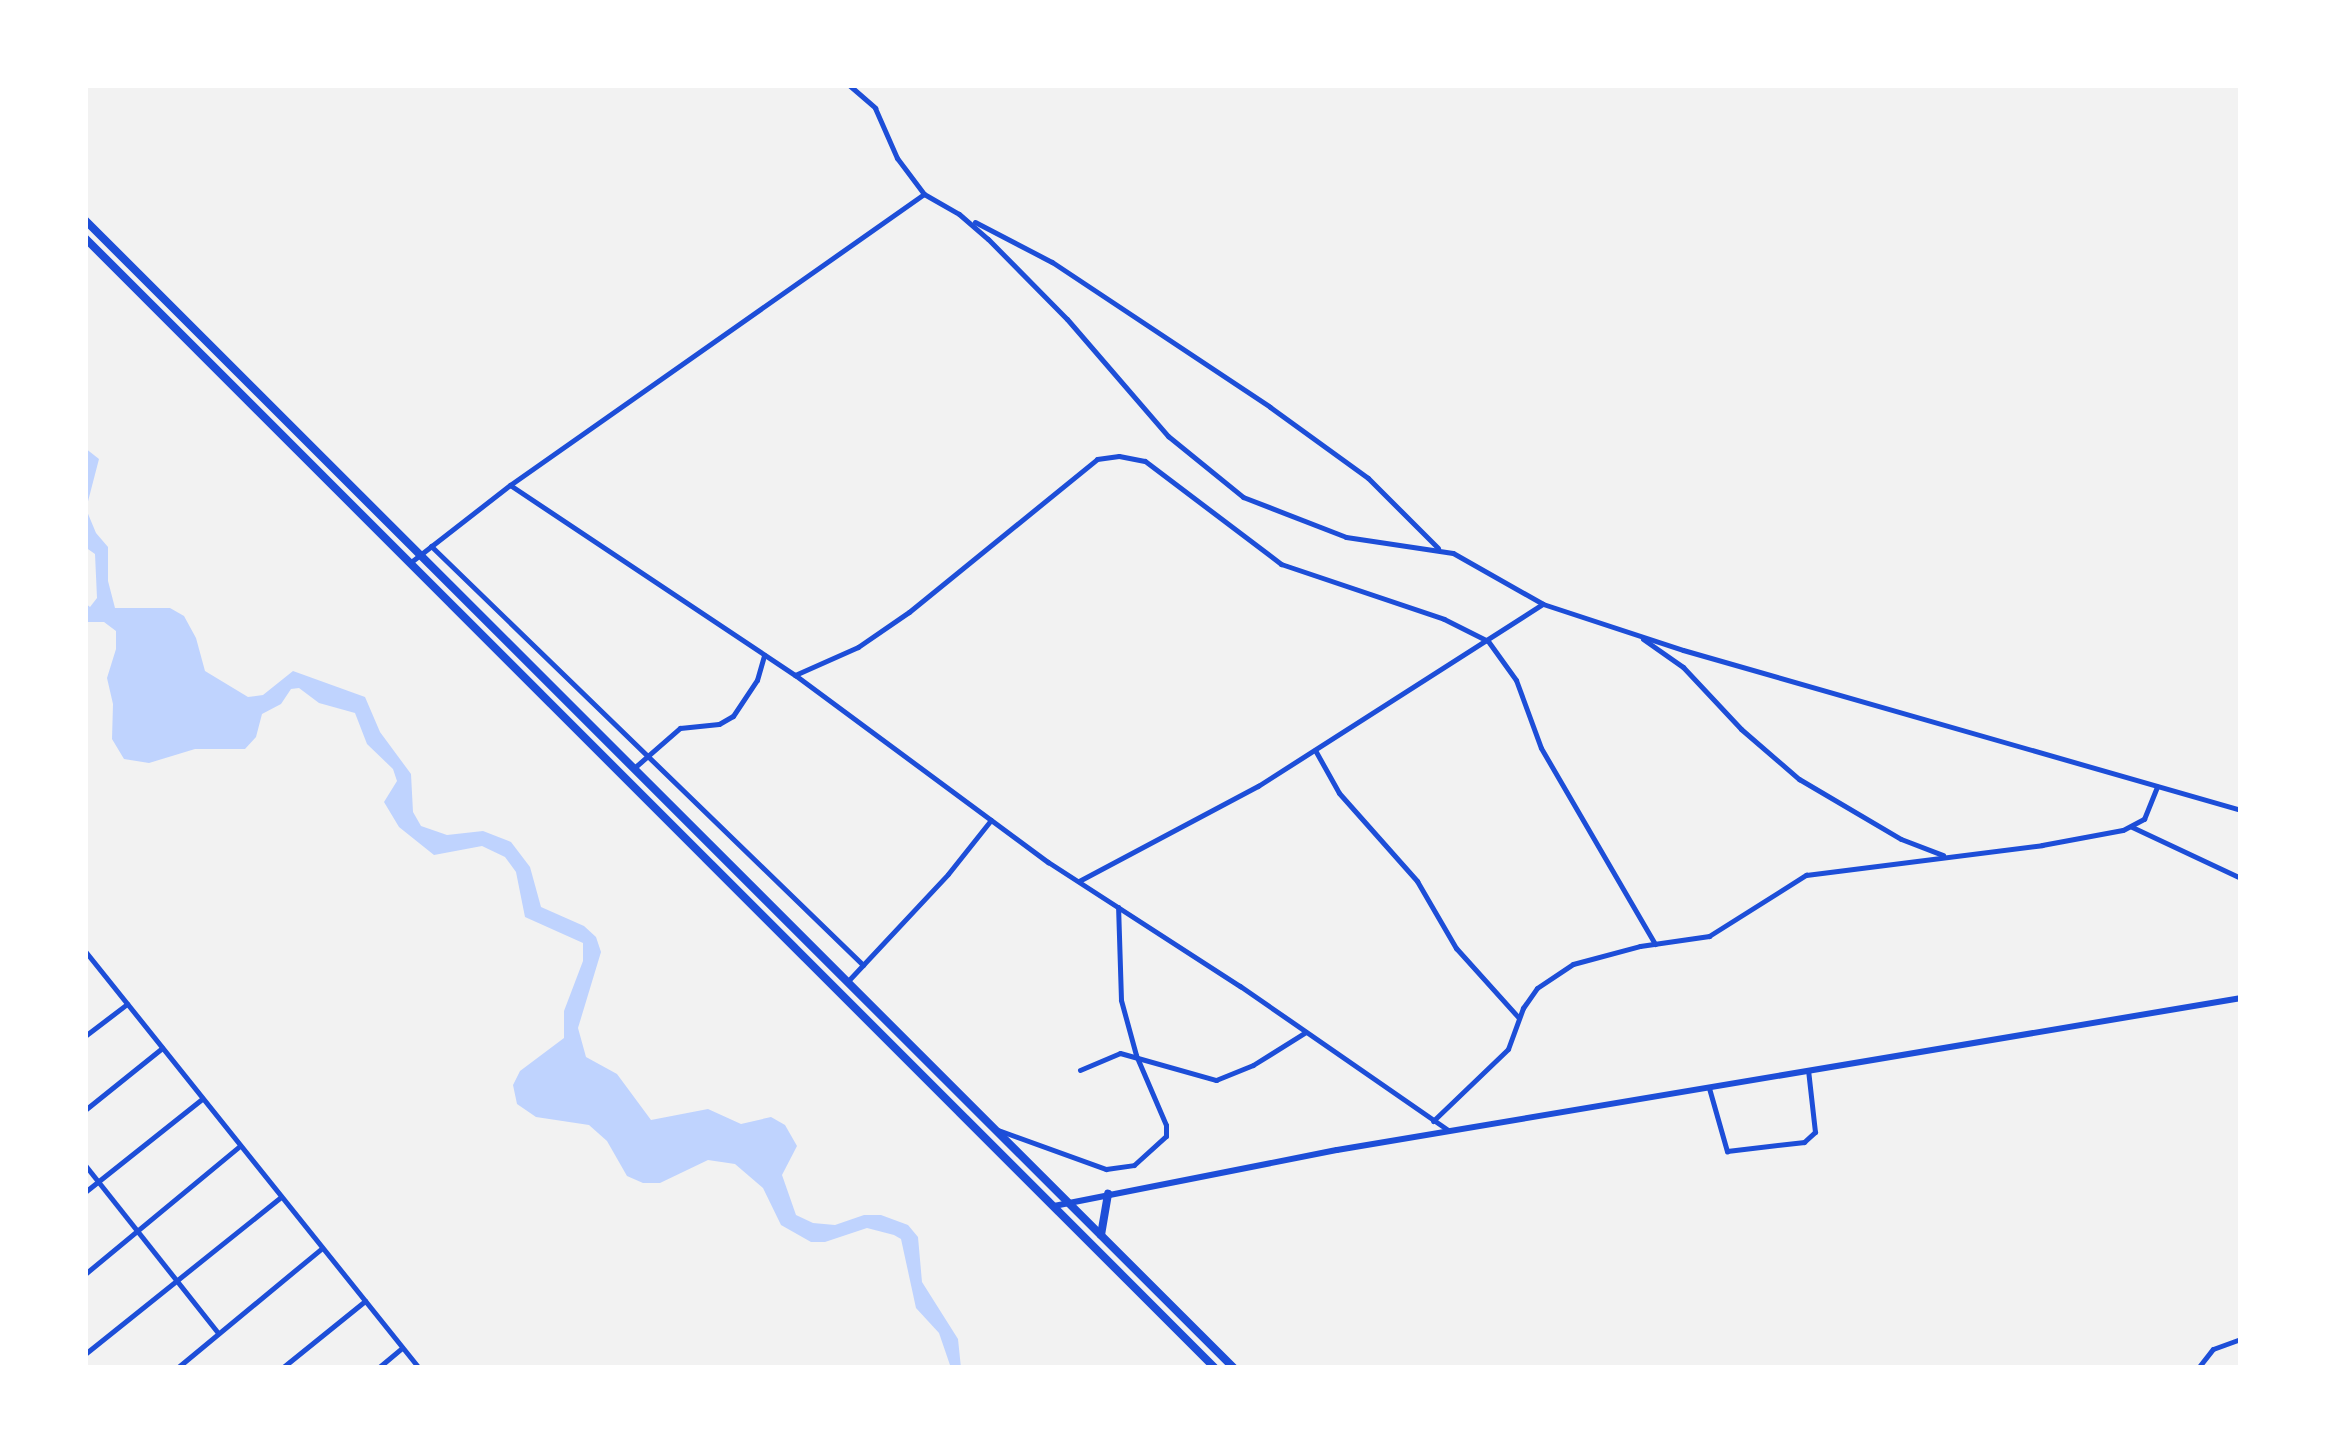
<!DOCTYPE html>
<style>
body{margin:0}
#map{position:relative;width:2326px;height:1453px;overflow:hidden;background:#f2f2f2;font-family:"Alegreya Sans",sans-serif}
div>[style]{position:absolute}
.water>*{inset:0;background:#bfd3fe}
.minor>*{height:5px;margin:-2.5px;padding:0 2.5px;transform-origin:2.5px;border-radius:2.5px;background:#1d4ed8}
.tertiary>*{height:6px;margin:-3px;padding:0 3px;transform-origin:3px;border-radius:3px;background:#1d4ed8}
.trunk>*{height:8px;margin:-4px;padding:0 4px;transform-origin:4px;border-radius:4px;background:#1d4ed8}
span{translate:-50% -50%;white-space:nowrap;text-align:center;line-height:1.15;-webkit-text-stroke:8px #fff;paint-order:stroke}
.frame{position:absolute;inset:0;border:88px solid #fff;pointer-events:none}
</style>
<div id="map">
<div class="water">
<i style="clip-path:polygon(85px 448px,99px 459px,86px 509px,96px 533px,108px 547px,108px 581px,115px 608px,170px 608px,184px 616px,196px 638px,205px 671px,248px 697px,263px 695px,293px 671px,365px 697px,380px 732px,411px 774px,413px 812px,421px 826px,447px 835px,483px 831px,511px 842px,530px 867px,541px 907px,584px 926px,596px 937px,601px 952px,578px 1028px,586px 1057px,617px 1074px,651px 1120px,708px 1109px,741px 1124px,771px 1117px,785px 1125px,797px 1146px,782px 1175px,796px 1215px,813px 1223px,835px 1225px,864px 1215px,881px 1215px,908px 1225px,918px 1237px,922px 1282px,958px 1339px,961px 1368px,951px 1368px,939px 1333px,916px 1308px,901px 1239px,894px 1235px,867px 1228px,825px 1242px,811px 1242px,781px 1225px,763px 1188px,735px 1164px,708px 1160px,660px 1183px,643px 1183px,627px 1176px,607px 1141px,589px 1125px,536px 1117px,517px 1104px,513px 1085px,520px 1071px,564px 1038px,564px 1011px,583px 961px,583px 943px,525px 917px,516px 872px,505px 857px,482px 846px,434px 855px,399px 827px,384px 802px,397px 781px,393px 769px,367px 744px,355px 713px,319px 703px,299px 688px,291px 689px,281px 704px,262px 714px,256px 737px,245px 749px,195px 749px,149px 763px,124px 759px,112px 739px,113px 704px,107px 678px,116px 649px,116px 631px,104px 622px,85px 622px,85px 603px,90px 607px,97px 598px,95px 554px,85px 547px)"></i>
</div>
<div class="minor">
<i style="left:849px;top:85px;width:35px;rotate:41deg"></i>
<i style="left:875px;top:108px;width:55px;rotate:66.3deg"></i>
<i style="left:897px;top:158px;width:45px;rotate:53.1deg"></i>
<i style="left:924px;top:194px;width:40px;rotate:29.7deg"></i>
<i style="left:959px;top:214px;width:38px;rotate:41deg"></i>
<i style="left:988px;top:239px;width:112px;rotate:45.4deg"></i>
<i style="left:1067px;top:319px;width:155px;rotate:49.2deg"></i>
<i style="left:1168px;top:436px;width:97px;rotate:39.1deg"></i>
<i style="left:1243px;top:497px;width:110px;rotate:21.2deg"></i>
<i style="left:1346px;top:537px;width:108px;rotate:8.5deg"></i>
<i style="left:1453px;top:553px;width:103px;rotate:29.5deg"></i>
<i style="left:1543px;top:604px;width:147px;rotate:18.2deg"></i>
<i style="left:1683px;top:650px;width:580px;rotate:16deg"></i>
<i style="left:975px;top:222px;width:87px;rotate:27.5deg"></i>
<i style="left:1052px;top:262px;width:262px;rotate:33.6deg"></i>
<i style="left:1270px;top:407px;width:121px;rotate:35.9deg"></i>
<i style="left:1368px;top:478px;width:99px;rotate:45deg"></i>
<i style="left:510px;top:485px;width:343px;rotate:33.7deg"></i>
<i style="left:795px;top:675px;width:315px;rotate:36.5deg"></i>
<i style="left:1048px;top:862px;width:229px;rotate:32.9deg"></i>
<i style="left:1240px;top:986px;width:253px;rotate:34.7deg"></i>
<i style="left:431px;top:546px;width:602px;rotate:44.12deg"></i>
<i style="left:411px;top:562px;width:125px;rotate:-37.9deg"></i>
<i style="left:510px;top:485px;width:506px;rotate:-35.1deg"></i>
<i style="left:1643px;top:639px;width:49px;rotate:35deg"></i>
<i style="left:1683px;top:667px;width:85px;rotate:46.9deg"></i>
<i style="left:1741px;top:729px;width:77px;rotate:40.8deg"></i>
<i style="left:1799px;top:779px;width:118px;rotate:30.5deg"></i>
<i style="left:1901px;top:839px;width:45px;rotate:20.9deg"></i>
<i style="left:795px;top:675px;width:69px;rotate:-24deg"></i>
<i style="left:858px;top:647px;width:62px;rotate:-34.5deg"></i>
<i style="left:909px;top:612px;width:242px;rotate:-39.1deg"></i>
<i style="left:1097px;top:459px;width:22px;rotate:-8deg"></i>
<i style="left:1119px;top:456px;width:26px;rotate:11deg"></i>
<i style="left:1145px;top:461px;width:171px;rotate:37.1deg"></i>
<i style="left:1281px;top:564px;width:172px;rotate:18.6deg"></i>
<i style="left:1444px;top:619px;width:49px;rotate:26.6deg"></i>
<i style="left:1488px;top:641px;width:48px;rotate:54.3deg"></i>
<i style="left:1516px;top:680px;width:72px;rotate:69.8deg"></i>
<i style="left:1541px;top:748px;width:227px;rotate:59.8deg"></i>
<i style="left:1315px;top:750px;width:49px;rotate:60.8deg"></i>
<i style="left:1339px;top:793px;width:118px;rotate:48.4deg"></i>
<i style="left:1417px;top:881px;width:78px;rotate:59.8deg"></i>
<i style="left:1456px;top:948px;width:94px;rotate:48deg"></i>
<i style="left:634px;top:768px;width:61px;rotate:-41deg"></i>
<i style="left:680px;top:728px;width:39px;rotate:-6deg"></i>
<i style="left:719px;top:724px;width:16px;rotate:-30deg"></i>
<i style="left:733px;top:716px;width:43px;rotate:-56.3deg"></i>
<i style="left:757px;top:680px;width:26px;rotate:-74deg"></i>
<i style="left:2132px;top:827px;width:120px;rotate:25.1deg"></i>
<i style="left:1079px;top:881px;width:203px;rotate:-28deg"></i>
<i style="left:1258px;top:786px;width:338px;rotate:-32.6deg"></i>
<i style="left:85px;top:951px;width:534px;rotate:51.31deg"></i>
<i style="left:848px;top:981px;width:146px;rotate:-46.9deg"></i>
<i style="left:948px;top:874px;width:69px;rotate:-51.5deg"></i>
<i style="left:85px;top:1036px;width:53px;rotate:-37.3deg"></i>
<i style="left:1080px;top:1070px;width:43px;rotate:-23deg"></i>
<i style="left:1120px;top:1053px;width:100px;rotate:15.7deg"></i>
<i style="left:1216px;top:1080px;width:40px;rotate:-22deg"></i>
<i style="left:1253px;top:1065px;width:62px;rotate:-31.9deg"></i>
<i style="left:1709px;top:1088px;width:66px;rotate:74.1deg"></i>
<i style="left:1727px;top:1151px;width:78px;rotate:-6.7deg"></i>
<i style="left:1804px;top:1142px;width:15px;rotate:-42deg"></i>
<i style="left:1815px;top:1132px;width:62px;rotate:-96.4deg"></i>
<i style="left:85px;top:1110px;width:99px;rotate:-38.8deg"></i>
<i style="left:1433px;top:1121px;width:104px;rotate:-43.8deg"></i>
<i style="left:1508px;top:1049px;width:44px;rotate:-69.9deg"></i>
<i style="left:1523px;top:1008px;width:24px;rotate:-55deg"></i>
<i style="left:1537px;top:988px;width:43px;rotate:-33.7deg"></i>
<i style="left:1573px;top:964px;width:69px;rotate:-15deg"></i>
<i style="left:1640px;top:946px;width:70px;rotate:-8.2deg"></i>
<i style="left:1709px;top:936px;width:115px;rotate:-32.2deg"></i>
<i style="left:1806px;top:875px;width:238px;rotate:-7.2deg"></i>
<i style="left:2042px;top:845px;width:82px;rotate:-10.5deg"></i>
<i style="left:2123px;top:830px;width:24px;rotate:-28deg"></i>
<i style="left:2144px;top:819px;width:35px;rotate:-68deg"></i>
<i style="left:998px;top:1130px;width:115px;rotate:19.9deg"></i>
<i style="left:1106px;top:1169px;width:28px;rotate:-8deg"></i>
<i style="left:1134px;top:1165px;width:43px;rotate:-42.2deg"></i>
<i style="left:1166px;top:1136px;width:11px;rotate:-90deg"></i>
<i style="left:1166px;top:1125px;width:76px;rotate:-113.2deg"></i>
<i style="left:1136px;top:1055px;width:57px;rotate:-105.3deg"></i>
<i style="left:1121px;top:1000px;width:93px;rotate:-91.8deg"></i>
<i style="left:85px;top:1165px;width:214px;rotate:51.6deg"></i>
<i style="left:85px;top:1192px;width:149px;rotate:-38.5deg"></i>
<i style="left:85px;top:1274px;width:201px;rotate:-39.6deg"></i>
<i style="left:85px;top:1354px;width:251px;rotate:-38.7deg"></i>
<i style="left:177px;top:1368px;width:187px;rotate:-39.6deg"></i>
<i style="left:282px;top:1368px;width:107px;rotate:-38.9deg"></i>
<i style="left:378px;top:1368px;width:31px;rotate:-40deg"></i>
<i style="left:2198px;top:1368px;width:24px;rotate:-52deg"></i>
<i style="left:2213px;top:1349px;width:30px;rotate:-20deg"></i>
</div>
<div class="tertiary">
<i style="left:1054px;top:1206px;width:288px;rotate:-11.2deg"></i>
<i style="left:1337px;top:1150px;width:917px;rotate:-9.54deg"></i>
</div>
<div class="trunk">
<i style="left:85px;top:220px;width:1624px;rotate:44.98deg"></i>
<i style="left:85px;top:238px;width:1598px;rotate:45deg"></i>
<i style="left:1101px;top:1235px;width:42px;rotate:-80.3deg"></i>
</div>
<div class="frame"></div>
</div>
